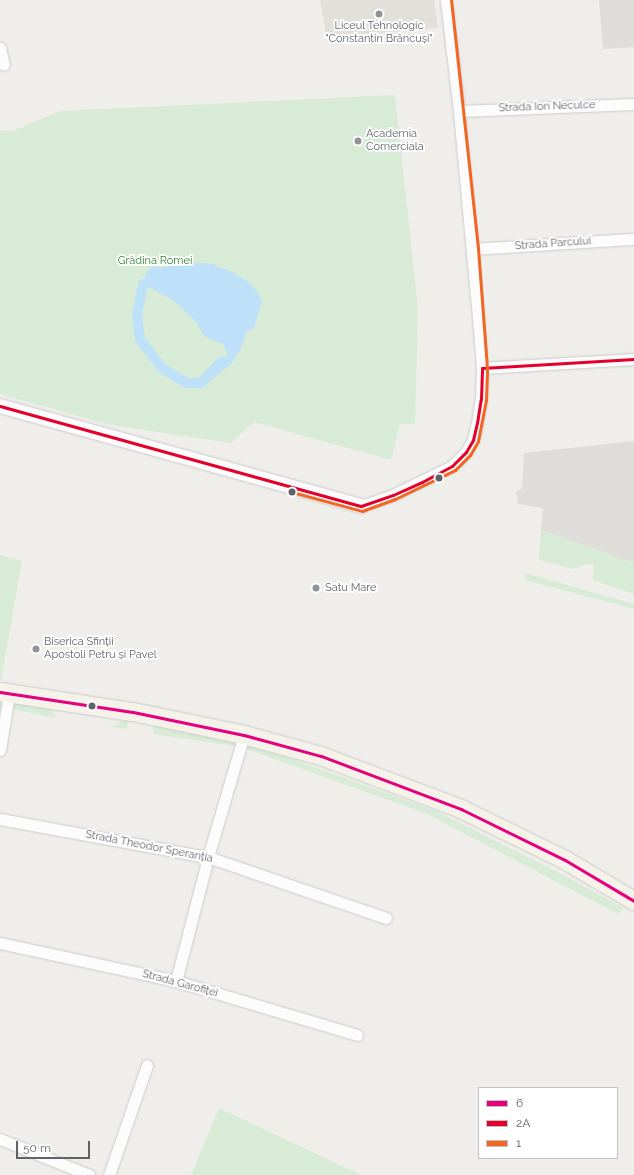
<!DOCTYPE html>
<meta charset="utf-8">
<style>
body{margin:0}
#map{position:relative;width:634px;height:1175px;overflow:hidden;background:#efeeea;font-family:Raleway,sans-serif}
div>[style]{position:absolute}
.industrial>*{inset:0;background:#dfddda}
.education>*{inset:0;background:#e2e0da}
.green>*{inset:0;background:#d8ebd6}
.water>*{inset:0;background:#bfe0f9}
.canal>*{height:10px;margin:-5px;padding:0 5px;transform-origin:5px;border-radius:5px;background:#bfe0f9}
.roads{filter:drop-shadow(0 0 1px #cbcccc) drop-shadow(0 0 1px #cbcccc)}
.minor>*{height:11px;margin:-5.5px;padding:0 5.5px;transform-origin:5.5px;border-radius:5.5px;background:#fdfcfc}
.tertiary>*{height:14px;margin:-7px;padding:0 7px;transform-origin:7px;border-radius:7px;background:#fdfcfc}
.primary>*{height:18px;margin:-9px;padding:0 9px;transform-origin:9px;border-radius:9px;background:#f4f2e9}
.bus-1>*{height:3px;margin:-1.5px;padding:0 1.5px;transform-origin:1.5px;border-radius:1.5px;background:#e5007d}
.bus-2>*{height:3px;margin:-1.5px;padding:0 1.5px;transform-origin:1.5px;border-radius:1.5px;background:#e4002b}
.bus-3>*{height:3px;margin:-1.5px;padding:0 1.5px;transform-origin:1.5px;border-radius:1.5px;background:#f26522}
.dots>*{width:11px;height:11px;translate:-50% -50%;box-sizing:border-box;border:2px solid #fff;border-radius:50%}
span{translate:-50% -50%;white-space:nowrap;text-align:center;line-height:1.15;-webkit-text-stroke:3.5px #fff;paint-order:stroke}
.poi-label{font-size:11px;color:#5f6368}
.left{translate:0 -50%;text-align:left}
.street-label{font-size:11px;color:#5f6368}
.park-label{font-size:11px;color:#348238}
.legend{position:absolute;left:478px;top:1087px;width:140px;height:72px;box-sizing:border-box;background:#fff;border:1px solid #bfc1c3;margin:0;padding:5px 7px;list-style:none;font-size:12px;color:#5f6368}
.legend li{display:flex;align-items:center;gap:8px;height:20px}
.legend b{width:20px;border:1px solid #bfc1c3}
.scale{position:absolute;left:16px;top:1141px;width:74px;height:18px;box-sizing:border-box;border:2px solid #5f6368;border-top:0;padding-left:5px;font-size:12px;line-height:14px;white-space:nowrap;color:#5f6368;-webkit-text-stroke:3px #fff;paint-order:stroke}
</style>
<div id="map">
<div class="industrial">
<i style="clip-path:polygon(599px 0,634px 0,634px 47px,603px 49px)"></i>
<i style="clip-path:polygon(634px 441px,634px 563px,541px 530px,543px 508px,518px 504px,516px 492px,522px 488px,524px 453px)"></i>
</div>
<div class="education">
<i style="clip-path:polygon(320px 0,434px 0,438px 28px,327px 38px)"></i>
</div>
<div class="green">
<i style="clip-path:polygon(395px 95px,418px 309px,415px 424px,400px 424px,391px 460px,254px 422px,231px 443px,110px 425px,0 394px,0 130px,13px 131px,60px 111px)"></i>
<i style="clip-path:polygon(541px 530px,634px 563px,634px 594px,593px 580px,594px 565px,587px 564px,573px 569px,539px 560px)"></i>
<i style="clip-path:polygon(0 555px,22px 561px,1px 680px,0 680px)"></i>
<i style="clip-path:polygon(525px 573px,634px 604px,634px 609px,525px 580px)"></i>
<i style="clip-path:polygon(0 698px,51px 710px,57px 718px,0 707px)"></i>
<i style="clip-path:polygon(125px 719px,128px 719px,127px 729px,113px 727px)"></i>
<i style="clip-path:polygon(154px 726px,242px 741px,438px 812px,565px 876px,623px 908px,618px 914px,427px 814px,241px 747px,153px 734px)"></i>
<i style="clip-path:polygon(219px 1108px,361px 1175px,191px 1175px)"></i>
</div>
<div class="water">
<i style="clip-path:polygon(evenodd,189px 262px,212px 264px,232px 272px,249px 282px,260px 296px,262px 302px,254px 328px,247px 331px,242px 347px,231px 364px,202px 387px,185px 386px,160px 371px,138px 340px,135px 313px,147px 271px,154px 266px,160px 268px,189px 262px,143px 284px,173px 300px,196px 322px,204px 336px,223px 344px,228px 355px,201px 383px,186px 383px,162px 368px,140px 339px,137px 314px,143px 284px)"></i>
</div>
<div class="canal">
<i style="left:143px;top:284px;width:31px;rotate:101deg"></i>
<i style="left:137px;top:314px;width:25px;rotate:83deg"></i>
<i style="left:140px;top:339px;width:36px;rotate:53deg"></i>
<i style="left:162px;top:368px;width:28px;rotate:32deg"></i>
<i style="left:186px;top:383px;width:15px"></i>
<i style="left:201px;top:383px;width:30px;rotate:-46deg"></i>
</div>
<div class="roads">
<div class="minor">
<i style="left:0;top:48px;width:17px;rotate:77deg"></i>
<i style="left:459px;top:111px;width:175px;rotate:-2.3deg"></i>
<i style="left:473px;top:249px;width:161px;rotate:-3.6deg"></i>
<i style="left:482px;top:368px;width:152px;rotate:-3.4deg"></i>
<i style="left:361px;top:506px;width:34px;rotate:-19deg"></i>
<i style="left:393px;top:495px;width:66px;rotate:-26.2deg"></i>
<i style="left:452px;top:466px;width:20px;rotate:-45deg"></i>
<i style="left:466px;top:452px;width:14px;rotate:-60deg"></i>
<i style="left:473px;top:440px;width:17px;rotate:-77deg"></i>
<i style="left:477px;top:423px;width:24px;rotate:-81deg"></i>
<i style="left:481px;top:399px;width:31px;rotate:-88deg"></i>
<i style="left:482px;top:368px;width:51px;rotate:-94.5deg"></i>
<i style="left:478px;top:317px;width:207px;rotate:-95.3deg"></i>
<i style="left:459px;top:111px;width:112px;rotate:-96.7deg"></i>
<i style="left:0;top:750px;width:57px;rotate:-80.9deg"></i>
<i style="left:0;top:819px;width:211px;rotate:10.4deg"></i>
<i style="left:208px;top:857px;width:188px;rotate:18.9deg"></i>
<i style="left:0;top:943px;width:180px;rotate:12.2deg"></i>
<i style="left:176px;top:981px;width:189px;rotate:16.6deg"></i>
<i style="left:176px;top:981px;width:128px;rotate:-75.5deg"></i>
<i style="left:208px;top:857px;width:127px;rotate:-73.6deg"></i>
<i style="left:0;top:1139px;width:96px;rotate:22deg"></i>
<i style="left:109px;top:1175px;width:116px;rotate:-70.9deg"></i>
</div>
<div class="tertiary">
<i style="left:0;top:406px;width:375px;rotate:15.5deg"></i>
</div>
<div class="primary">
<i style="left:0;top:692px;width:134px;rotate:8.6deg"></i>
<i style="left:133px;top:712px;width:113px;rotate:11.7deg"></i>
<i style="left:244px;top:735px;width:80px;rotate:15.3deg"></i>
<i style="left:321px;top:756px;width:150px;rotate:20.7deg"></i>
<i style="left:461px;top:809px;width:116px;rotate:26.1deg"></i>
<i style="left:565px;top:860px;width:80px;rotate:30.7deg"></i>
</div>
</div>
<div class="bus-1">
<i style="left:0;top:692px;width:134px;rotate:8.6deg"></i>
<i style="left:133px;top:712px;width:113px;rotate:11.7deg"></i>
<i style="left:244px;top:735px;width:80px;rotate:15.3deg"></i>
<i style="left:321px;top:756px;width:150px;rotate:20.7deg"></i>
<i style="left:461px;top:809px;width:116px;rotate:26.1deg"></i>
<i style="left:565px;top:860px;width:80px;rotate:30.7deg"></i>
</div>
<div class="bus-2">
<i style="left:0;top:406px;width:375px;rotate:15.5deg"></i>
<i style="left:361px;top:506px;width:34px;rotate:-19deg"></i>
<i style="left:393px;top:495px;width:32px;rotate:-24deg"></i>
<i style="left:422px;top:482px;width:34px;rotate:-28deg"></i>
<i style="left:452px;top:466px;width:20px;rotate:-45deg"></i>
<i style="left:466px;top:452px;width:14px;rotate:-60deg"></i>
<i style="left:473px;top:440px;width:17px;rotate:-77deg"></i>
<i style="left:477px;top:423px;width:24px;rotate:-81deg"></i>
<i style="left:481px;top:399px;width:31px;rotate:-88deg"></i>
<i style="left:482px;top:368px;width:152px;rotate:-3.4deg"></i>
</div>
<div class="bus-3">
<i style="left:292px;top:492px;width:73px;rotate:15.2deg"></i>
<i style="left:362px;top:511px;width:35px;rotate:-20deg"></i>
<i style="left:395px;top:499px;width:67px;rotate:-25.8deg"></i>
<i style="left:455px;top:470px;width:21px;rotate:-45deg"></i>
<i style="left:470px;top:455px;width:16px;rotate:-60deg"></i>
<i style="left:478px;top:441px;width:42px;rotate:-79deg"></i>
<i style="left:486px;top:400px;width:32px;rotate:-88deg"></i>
<i style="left:487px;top:368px;width:120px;rotate:-94.3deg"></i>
<i style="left:478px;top:248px;width:249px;rotate:-96.2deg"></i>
</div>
<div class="dots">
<i style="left:379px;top:14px;background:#919496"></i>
<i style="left:358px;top:141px;background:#919496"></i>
<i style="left:439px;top:478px;background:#5f6368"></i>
<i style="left:292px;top:492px;background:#5f6368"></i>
<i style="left:316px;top:588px;background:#919496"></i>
<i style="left:36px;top:649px;background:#919496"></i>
<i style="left:92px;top:706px;background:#5f6368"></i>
</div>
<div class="poi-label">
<span style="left:379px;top:33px">Liceul Tehnologic<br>"Constantin Brâncuși"</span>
<span class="left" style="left:366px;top:141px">Academia<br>Comerciala</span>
<span class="left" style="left:325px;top:588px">Satu Mare</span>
<span class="left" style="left:44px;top:649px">Biserica Sfinții<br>Apostoli Petru și Pavel</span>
</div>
<div class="street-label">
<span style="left:547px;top:107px;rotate:-2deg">Strada Ion Neculce</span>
<span style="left:553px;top:244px;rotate:-4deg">Strada Parcului</span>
<span style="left:149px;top:847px;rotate:11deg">Strada Theodor Speranția</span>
<span style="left:180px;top:984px;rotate:15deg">Strada Garofiței</span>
</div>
<div class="park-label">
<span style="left:155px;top:261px">Grădina Romei</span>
</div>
<ul class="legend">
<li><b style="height:5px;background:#e5007d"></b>6</li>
<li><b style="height:5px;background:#e4002b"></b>2A</li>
<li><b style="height:5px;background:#f26522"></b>1</li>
</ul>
<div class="scale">50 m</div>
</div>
